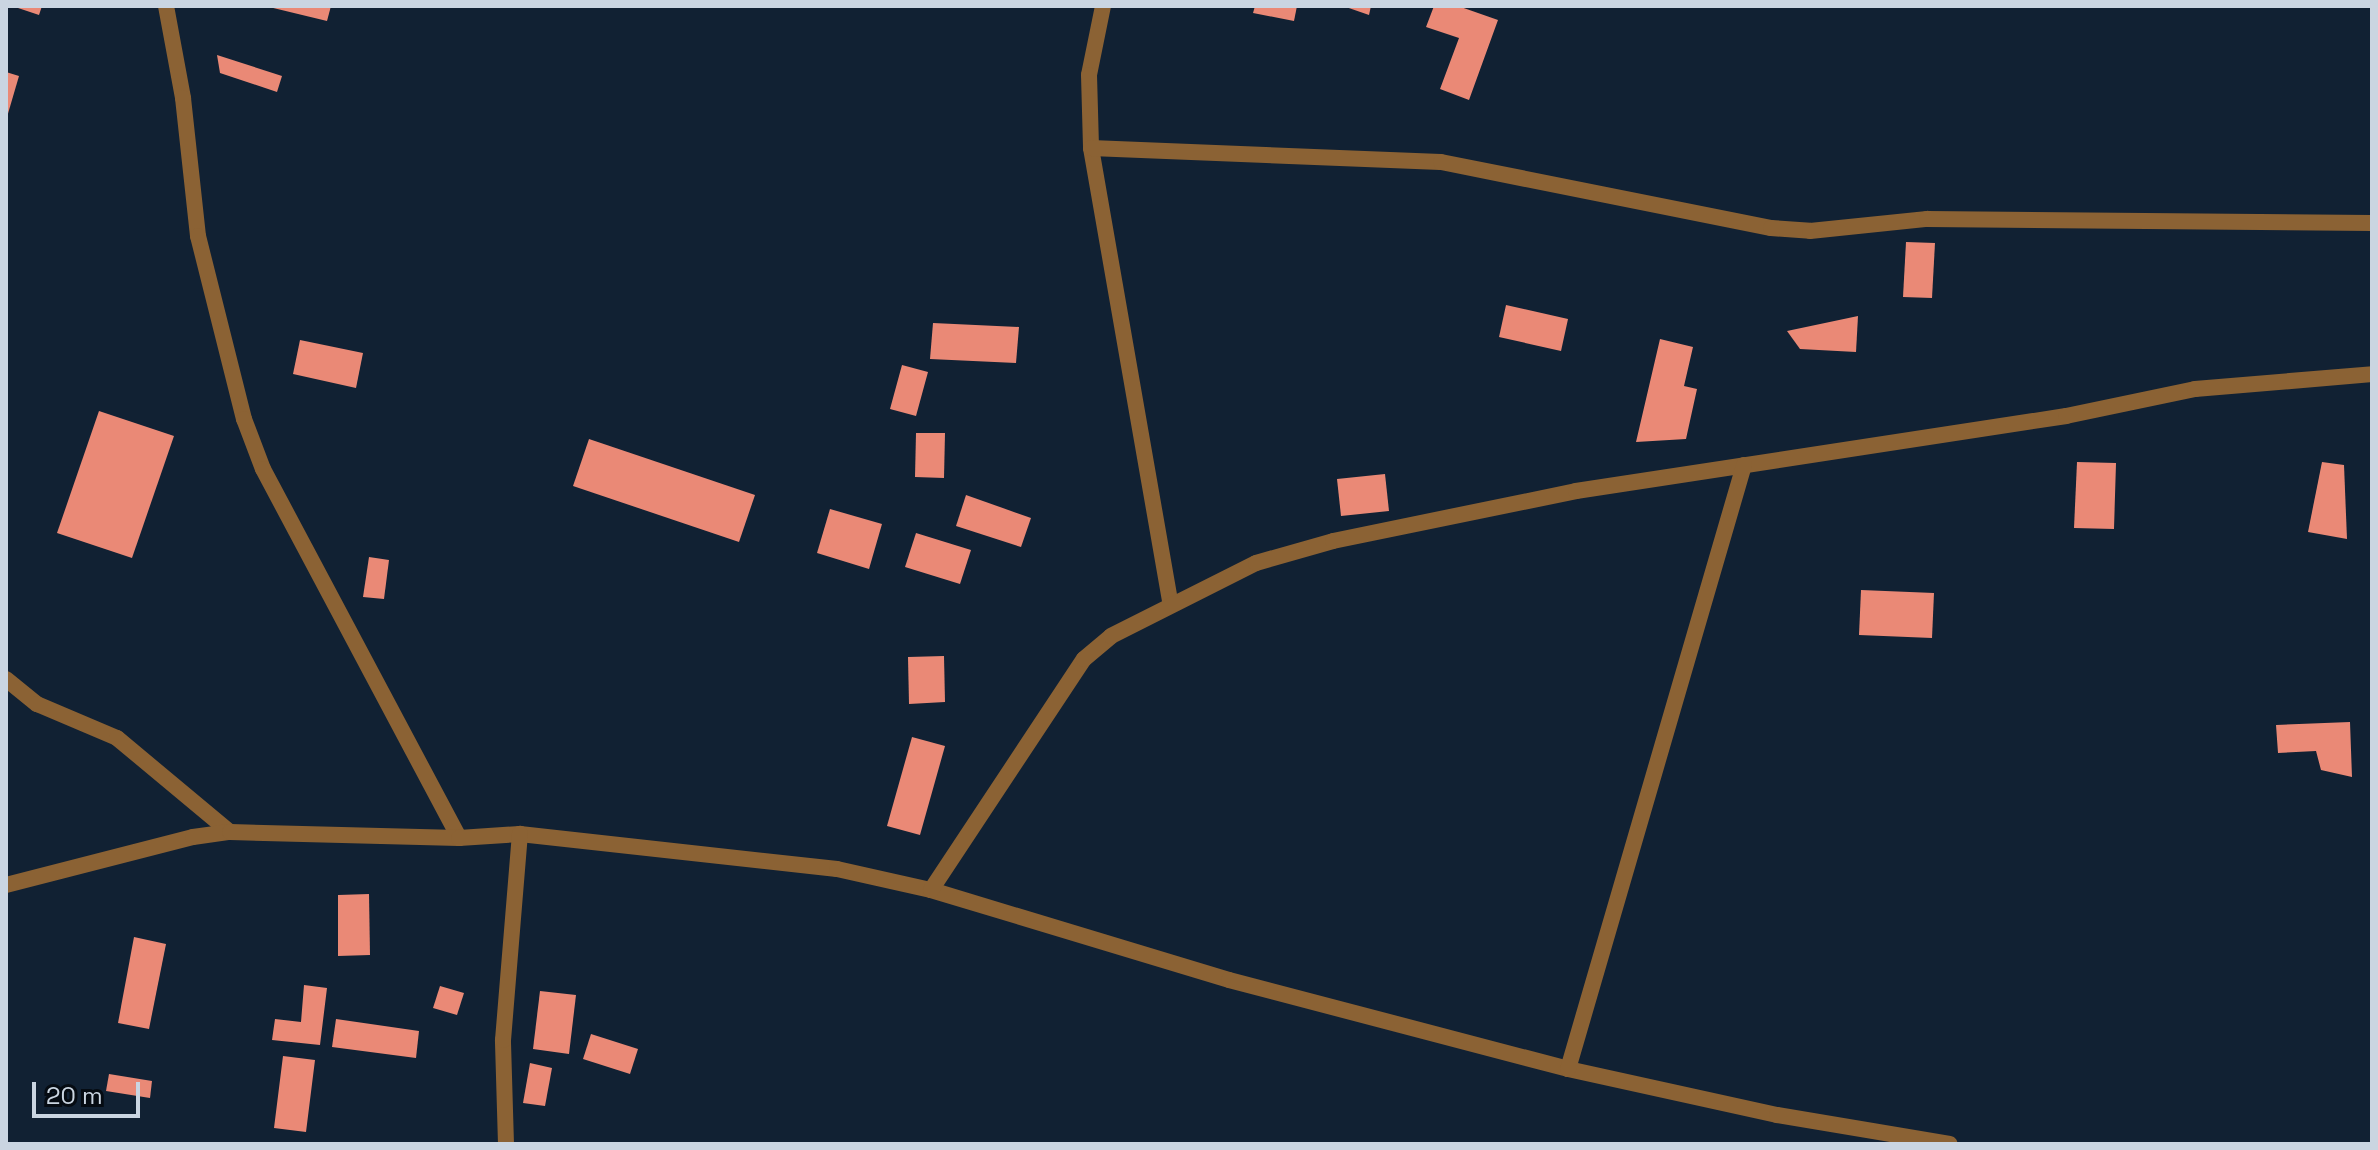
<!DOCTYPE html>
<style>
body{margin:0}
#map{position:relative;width:2378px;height:1150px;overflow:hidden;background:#112133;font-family:"Space Grotesk",sans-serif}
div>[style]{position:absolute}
.building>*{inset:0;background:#ea8976}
.street>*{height:16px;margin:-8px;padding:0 8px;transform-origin:8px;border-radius:8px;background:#8b6234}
span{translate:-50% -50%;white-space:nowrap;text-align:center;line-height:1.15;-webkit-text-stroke:8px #050b12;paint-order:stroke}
.frame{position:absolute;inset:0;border:8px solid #cad5e1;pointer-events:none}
.scale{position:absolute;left:32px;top:1082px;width:108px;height:36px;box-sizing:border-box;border:4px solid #cad5e1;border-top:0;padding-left:10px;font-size:24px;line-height:28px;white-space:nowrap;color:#cad5e1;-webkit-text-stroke:6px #050b12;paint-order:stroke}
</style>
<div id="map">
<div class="building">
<i style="clip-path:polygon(12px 6px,42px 6px,39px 15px)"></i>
<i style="clip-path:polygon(265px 6px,331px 6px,327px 21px)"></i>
<i style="clip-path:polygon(1255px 6px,1297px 6px,1294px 21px,1253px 13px)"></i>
<i style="clip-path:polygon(1343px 6px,1371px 6px,1369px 15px)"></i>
<i style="clip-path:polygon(1434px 6px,1458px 6px,1498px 20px,1469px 100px,1440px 89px,1459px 38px,1426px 27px)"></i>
<i style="clip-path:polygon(217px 55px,282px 76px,277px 92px,220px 73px)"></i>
<i style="clip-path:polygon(6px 72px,19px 76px,7px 117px,6px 117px)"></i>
<i style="clip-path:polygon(1906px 242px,1935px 243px,1932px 298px,1903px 297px)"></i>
<i style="clip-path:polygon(1506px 305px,1568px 319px,1561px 351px,1499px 337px)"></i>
<i style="clip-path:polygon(1858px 316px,1856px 352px,1800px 349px,1787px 331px)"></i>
<i style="clip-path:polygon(933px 323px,1019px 327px,1016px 363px,930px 359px)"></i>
<i style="clip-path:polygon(1660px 339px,1693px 347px,1684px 386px,1697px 389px,1686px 439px,1636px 442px)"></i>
<i style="clip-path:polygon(300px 340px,363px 353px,356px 388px,293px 374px)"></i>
<i style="clip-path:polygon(902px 365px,928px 372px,916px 416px,890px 409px)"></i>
<i style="clip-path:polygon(99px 411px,174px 436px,132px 558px,57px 533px)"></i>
<i style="clip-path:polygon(916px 433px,945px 433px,944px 478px,915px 477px)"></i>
<i style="clip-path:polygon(589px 439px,755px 495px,739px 542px,573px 486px)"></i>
<i style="clip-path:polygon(2077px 462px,2116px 463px,2114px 529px,2074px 528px)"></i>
<i style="clip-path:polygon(2322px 462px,2344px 465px,2347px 539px,2308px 532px)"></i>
<i style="clip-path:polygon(1385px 474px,1389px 511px,1341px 516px,1337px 479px)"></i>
<i style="clip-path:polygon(966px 495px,1031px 518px,1021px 547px,956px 526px)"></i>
<i style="clip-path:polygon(830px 509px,882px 524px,869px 569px,817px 553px)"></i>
<i style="clip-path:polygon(916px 533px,971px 550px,960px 584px,905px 567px)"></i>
<i style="clip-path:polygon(369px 557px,389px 560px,384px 599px,363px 597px)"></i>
<i style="clip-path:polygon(1861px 590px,1934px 593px,1932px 638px,1859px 635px)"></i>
<i style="clip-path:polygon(944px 656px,945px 702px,909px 704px,908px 657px)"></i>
<i style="clip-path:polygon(2350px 722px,2352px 777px,2321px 770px,2316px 751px,2278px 753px,2276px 725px)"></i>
<i style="clip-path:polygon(912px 737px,945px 746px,920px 835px,887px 826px)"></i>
<i style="clip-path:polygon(369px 894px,370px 955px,338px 956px,338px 895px)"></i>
<i style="clip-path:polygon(134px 937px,166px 944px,149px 1029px,118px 1023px)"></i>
<i style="clip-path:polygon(304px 985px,327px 988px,320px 1045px,272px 1040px,275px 1019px,301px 1022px)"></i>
<i style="clip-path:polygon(440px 986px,464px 993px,457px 1015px,433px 1008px)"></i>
<i style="clip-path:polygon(540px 991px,576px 995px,569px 1054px,533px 1049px)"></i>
<i style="clip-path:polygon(336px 1019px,419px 1031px,416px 1058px,332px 1047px)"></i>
<i style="clip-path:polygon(591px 1034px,638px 1049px,630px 1074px,583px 1059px)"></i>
<i style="clip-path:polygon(283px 1056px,315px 1060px,306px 1132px,274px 1128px)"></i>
<i style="clip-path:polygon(530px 1063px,552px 1068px,545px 1106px,523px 1103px)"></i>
<i style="clip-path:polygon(109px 1074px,152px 1081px,150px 1098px,106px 1091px)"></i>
</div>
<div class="street">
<i style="left:166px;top:6px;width:94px;rotate:79.5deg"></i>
<i style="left:183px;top:98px;width:139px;rotate:83.8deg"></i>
<i style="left:198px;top:236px;width:189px;rotate:75.9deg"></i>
<i style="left:244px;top:419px;width:53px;rotate:69.2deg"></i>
<i style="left:263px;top:469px;width:418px;rotate:62deg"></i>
<i style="left:1103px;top:6px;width:70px;rotate:101.5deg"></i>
<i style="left:1089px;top:75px;width:73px;rotate:88.4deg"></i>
<i style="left:1091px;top:148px;width:464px;rotate:80.1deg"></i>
<i style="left:1091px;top:148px;width:350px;rotate:2.3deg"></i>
<i style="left:1441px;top:162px;width:337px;rotate:11.3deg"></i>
<i style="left:1771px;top:228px;width:39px;rotate:4deg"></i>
<i style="left:1810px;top:231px;width:118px;rotate:-5.9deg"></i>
<i style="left:1927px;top:219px;width:445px;rotate:0.5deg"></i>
<i style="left:6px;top:679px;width:40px;rotate:39deg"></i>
<i style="left:37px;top:704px;width:87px;rotate:23deg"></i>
<i style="left:117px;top:738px;width:147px;rotate:39.8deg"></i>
<i style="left:6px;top:885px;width:193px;rotate:-14.4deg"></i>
<i style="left:193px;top:837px;width:37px;rotate:-8deg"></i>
<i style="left:230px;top:832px;width:229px;rotate:1.5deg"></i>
<i style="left:459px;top:838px;width:61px;rotate:-3.8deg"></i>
<i style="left:520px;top:834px;width:319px;rotate:6.3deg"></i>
<i style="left:837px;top:869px;width:96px;rotate:12.6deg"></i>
<i style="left:931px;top:890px;width:311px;rotate:16.8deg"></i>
<i style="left:1229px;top:980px;width:350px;rotate:14.7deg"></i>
<i style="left:1568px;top:1069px;width:214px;rotate:12.4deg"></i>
<i style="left:1777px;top:1115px;width:175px;rotate:9.5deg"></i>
<i style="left:931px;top:890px;width:277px;rotate:-56.5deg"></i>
<i style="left:1084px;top:659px;width:35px;rotate:-40deg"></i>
<i style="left:1111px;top:636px;width:162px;rotate:-26.7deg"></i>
<i style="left:1256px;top:563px;width:80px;rotate:-15.9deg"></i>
<i style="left:1333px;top:541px;width:248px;rotate:-11.6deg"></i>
<i style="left:1576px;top:491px;width:496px;rotate:-8.7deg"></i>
<i style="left:2066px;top:416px;width:132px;rotate:-11.8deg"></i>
<i style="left:2195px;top:389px;width:178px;rotate:-4.8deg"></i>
<i style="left:1568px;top:1069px;width:629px;rotate:-73.75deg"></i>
<i style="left:506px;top:1144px;width:104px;rotate:-91.7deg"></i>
<i style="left:503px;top:1040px;width:207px;rotate:-85.3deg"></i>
</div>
<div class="frame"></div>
<div class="scale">20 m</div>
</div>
